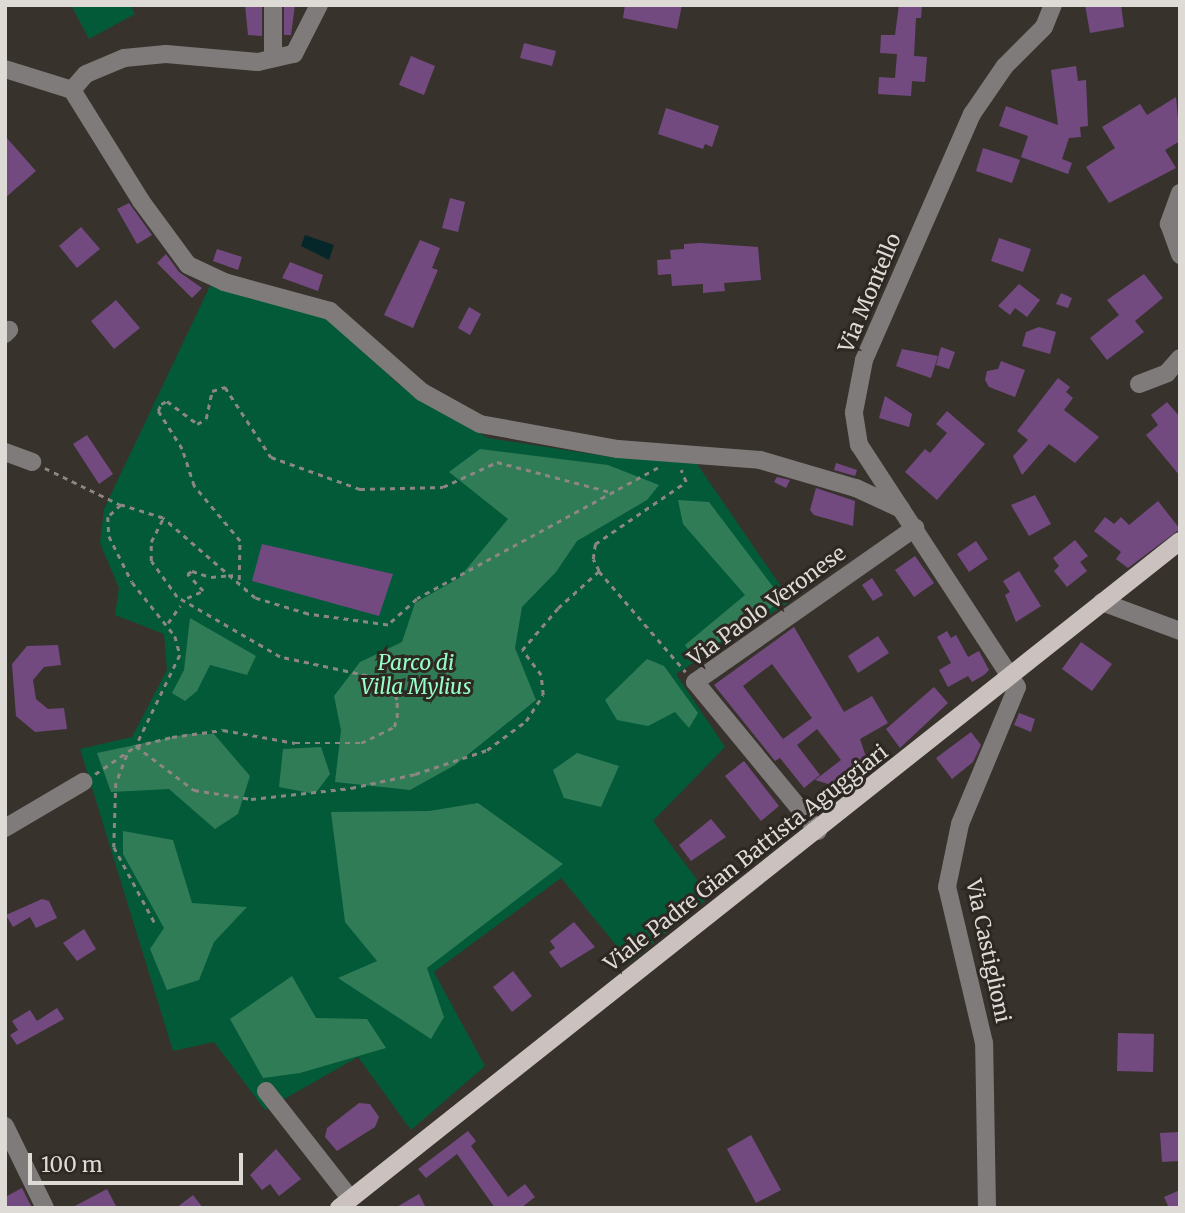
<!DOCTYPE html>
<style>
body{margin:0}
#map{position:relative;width:1185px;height:1213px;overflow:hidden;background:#38322c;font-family:Merriweather,serif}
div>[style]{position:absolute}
.green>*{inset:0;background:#035a38}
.forest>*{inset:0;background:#307c57}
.water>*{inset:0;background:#052729}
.building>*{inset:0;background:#724a80}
.path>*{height:2.5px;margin-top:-1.25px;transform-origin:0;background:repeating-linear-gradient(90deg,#8c8782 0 5px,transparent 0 10px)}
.minor>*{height:18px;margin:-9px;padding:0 9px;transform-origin:9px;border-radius:9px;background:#7f7b7a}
.major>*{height:18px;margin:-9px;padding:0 9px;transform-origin:9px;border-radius:9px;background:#cbc2c0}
span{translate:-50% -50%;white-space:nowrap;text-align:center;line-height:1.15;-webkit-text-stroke:6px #2e2823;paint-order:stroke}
.street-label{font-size:21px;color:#dedad6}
.park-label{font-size:21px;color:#96fec6;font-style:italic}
.frame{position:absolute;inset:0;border:7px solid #dedad6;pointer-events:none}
.scale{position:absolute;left:28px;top:1153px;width:215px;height:32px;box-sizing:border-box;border:4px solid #dedad6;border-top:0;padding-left:9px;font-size:21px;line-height:24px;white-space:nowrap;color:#dedad6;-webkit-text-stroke:5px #2e2823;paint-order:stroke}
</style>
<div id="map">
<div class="green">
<i style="clip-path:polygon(71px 5px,130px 5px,135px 14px,89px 39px)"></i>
<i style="clip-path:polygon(210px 286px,299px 305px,335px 323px,397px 383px,488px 438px,617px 458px,675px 458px,697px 464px,791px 601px,676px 674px,725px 747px,653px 821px,710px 897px,630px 962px,561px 878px,434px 972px,485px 1066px,411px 1130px,358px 1057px,265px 1110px,214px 1042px,173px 1051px,80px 749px,132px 737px,167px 670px,164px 634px,115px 615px,119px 588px,100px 543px,104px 509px)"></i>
</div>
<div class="forest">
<i style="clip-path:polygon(480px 449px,608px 465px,659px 485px,647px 500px,577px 541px,556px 572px,522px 607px,515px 648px,536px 700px,455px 765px,410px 790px,335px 782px,341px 730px,334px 696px,360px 662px,402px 642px,415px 603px,459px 578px,508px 519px,449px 472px)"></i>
<i style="clip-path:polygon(678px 500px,709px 502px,783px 600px,695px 658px,685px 645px,745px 595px,683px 524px)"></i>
<i style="clip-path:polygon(190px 618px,256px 656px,247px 675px,210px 665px,197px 691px,185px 701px,172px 693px,184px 670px)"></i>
<i style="clip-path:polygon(647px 659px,664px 666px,698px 713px,689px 728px,675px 712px,648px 726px,617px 720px,605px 700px)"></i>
<i style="clip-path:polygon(187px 734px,214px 734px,250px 776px,238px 814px,215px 829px,169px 789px,111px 792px,97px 753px)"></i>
<i style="clip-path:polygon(321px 747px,330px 774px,315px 794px,279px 787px,283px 749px)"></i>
<i style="clip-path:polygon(577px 753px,619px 766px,601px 807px,564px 798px,553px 770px)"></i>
<i style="clip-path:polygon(478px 803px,563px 864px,427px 968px,444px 1017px,431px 1039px,338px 978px,377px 961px,345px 922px,331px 812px,429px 811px)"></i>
<i style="clip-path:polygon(123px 831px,173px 840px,192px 903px,247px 907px,214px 942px,199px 980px,167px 990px,150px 949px,164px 928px,123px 854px)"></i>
<i style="clip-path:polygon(292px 976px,316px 1018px,367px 1019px,386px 1048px,300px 1073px,263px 1078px,230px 1019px)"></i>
</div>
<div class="water">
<i style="clip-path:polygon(305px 235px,334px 245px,329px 260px,301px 246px)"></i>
</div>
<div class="building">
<i style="clip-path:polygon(245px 5px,262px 5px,262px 36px,248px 35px)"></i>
<i style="clip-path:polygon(284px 5px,295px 5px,291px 35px,284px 35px)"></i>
<i style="clip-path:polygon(625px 5px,682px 5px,677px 29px,623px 18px)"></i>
<i style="clip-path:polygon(899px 5px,922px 5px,921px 18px,916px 18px,914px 56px,927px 57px,925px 82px,912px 81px,911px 96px,878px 94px,879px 77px,895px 78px,897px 54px,880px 53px,881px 35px,895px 35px)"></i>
<i style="clip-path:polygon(1085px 5px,1121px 5px,1124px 27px,1090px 33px)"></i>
<i style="clip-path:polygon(524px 43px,556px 51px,552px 66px,520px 58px)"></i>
<i style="clip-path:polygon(411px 56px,435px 66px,424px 95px,399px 85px)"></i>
<i style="clip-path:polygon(1076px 66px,1078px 81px,1086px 80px,1088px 126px,1080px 127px,1081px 137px,1069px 138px,1062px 159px,1072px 163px,1068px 174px,1021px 157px,1028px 136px,999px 126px,1006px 106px,1058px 125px,1051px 70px)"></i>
<i style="clip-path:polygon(1176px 97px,1180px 141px,1165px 150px,1176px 168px,1109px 203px,1086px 167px,1115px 148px,1102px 127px,1140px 104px,1147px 115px)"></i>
<i style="clip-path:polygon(666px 108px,719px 126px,712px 147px,705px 144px,703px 149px,658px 134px)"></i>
<i style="clip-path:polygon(5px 136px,36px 171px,5px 198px)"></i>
<i style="clip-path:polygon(983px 148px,1020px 160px,1012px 183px,976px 171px)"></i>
<i style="clip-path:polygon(450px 198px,465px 202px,458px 232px,442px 228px)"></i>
<i style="clip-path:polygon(129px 203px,152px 235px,137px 244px,117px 209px)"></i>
<i style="clip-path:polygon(81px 227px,100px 249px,77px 268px,59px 246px)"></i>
<i style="clip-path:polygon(999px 238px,1031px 249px,1023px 272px,991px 261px)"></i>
<i style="clip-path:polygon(420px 240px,440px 248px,432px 268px,438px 270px,413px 328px,384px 315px)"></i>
<i style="clip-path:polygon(701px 243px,758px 247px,761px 280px,724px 283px,725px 291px,703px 293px,703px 284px,672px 286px,671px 274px,658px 275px,657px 260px,671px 259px,670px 250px,684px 249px,684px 244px)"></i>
<i style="clip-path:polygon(217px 249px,242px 257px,238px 270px,213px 261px)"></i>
<i style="clip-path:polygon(166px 254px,179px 272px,202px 288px,192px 298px,157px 263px)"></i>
<i style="clip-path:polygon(290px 262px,323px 275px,318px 291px,282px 278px)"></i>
<i style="clip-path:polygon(1144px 274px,1163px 298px,1135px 321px,1144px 332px,1107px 360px,1090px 338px,1119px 315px,1107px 300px)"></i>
<i style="clip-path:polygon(1019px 284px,1040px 300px,1027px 317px,1015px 308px,1010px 315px,998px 306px)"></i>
<i style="clip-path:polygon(1061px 293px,1072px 298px,1068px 308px,1056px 304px)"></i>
<i style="clip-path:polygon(116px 300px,140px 328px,114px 349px,91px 321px)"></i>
<i style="clip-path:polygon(469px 307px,481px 314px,470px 335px,458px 328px)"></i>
<i style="clip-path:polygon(1039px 327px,1056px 332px,1050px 354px,1022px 346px,1026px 332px)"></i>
<i style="clip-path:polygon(941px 347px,955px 352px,949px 369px,936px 365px)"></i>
<i style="clip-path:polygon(902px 349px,938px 356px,931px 378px,896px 366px)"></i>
<i style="clip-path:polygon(1001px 361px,1025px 370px,1015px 397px,989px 387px,985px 380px,987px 371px,998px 369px)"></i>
<i style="clip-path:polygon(1058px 378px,1070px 387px,1066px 392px,1073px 398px,1064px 410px,1099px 437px,1075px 463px,1049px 444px,1022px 475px,1013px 456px,1028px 440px,1017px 431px)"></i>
<i style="clip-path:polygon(885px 396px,912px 414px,909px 427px,879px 418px)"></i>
<i style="clip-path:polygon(1167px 402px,1180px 417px,1180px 476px,1146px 435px,1158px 425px,1151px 415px)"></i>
<i style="clip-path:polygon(947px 411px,985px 444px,937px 500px,905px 472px,925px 449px,930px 453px,947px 433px,936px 424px)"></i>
<i style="clip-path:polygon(87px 435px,113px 474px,99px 484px,73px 444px)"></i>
<i style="clip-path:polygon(836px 463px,857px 470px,855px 476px,834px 470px)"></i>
<i style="clip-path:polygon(777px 477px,790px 480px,786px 488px,774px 482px)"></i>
<i style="clip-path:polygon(816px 488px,855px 501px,853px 526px,814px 515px,810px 510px)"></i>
<i style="clip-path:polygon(1035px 495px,1051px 524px,1029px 536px,1011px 505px)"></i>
<i style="clip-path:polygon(1158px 501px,1180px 529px,1128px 568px,1116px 559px,1121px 552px,1094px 531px,1105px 517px,1114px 524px,1121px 517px,1129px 525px)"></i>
<i style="clip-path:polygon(1075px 540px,1088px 556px,1080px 562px,1087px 571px,1067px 587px,1054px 571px,1059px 566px,1053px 558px)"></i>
<i style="clip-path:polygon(976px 541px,988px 559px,969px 572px,957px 554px)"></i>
<i style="clip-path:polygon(262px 544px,393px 574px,379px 616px,252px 581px)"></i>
<i style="clip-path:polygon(915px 556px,934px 583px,914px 597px,895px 570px)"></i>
<i style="clip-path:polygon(1019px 571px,1041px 606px,1016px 622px,1005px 595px,1010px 592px,1003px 581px)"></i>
<i style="clip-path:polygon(872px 578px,883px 595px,873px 601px,862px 585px)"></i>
<i style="clip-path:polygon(evenodd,794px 627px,844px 712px,872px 696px,888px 723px,860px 739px,865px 754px,874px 765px,839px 796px,828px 784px,815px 780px,841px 760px,817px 729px,797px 745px,820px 775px,804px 788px,780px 758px,775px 761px,714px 685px,794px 627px,772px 664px,812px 718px,783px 739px,743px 686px,772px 664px)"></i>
<i style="clip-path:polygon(947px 631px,951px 638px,956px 635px,968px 657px,979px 651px,989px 670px,984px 675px,972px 682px,968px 676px,948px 687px,939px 670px,951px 663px,937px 637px)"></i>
<i style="clip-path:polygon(878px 636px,889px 653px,858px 673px,848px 656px)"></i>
<i style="clip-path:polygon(1081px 642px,1112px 664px,1092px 691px,1062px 669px)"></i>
<i style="clip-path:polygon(58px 645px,61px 665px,44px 667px,33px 680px,36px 699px,48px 709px,64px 708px,67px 729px,35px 732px,16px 716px,12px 664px,27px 646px)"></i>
<i style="clip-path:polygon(934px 687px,948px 703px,900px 748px,886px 729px)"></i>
<i style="clip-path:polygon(1019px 713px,1035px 719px,1031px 732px,1014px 725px)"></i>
<i style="clip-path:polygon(971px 732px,981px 745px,973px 762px,952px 779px,936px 758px)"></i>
<i style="clip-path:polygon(744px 761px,779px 806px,761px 821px,725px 776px)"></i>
<i style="clip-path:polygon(711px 819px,726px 837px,691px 861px,679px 845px)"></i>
<i style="clip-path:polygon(42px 899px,49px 901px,57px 918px,36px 928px,30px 917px,13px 927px,6px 915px)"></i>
<i style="clip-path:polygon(574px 922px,595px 947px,561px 968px,549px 952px,555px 948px,550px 941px)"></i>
<i style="clip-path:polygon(84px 929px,96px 949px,77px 961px,63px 943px)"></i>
<i style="clip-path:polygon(513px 971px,532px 996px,512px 1012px,493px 987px)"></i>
<i style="clip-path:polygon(57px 1008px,64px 1019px,17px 1045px,10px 1035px,18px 1030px,12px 1021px,30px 1010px,37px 1021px)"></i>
<i style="clip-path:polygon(1118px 1033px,1154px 1034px,1153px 1072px,1117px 1071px)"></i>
<i style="clip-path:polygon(359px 1103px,370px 1104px,379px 1117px,375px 1127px,337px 1151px,325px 1137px,327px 1128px)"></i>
<i style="clip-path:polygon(468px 1131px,476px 1141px,471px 1146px,508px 1197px,525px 1184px,535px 1197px,521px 1208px,495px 1208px,457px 1154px,426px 1178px,418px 1169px)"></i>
<i style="clip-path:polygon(1180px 1132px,1180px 1161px,1162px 1162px,1160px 1133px)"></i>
<i style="clip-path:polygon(751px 1135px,781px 1190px,756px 1203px,727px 1149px)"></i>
<i style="clip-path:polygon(276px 1149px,301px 1179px,279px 1196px,270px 1184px,262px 1190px,250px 1175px)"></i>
<i style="clip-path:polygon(22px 1188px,32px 1208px,7px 1208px,7px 1196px)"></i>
<i style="clip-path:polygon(107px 1189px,117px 1208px,71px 1208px)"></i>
<i style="clip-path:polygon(1180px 1190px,1180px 1208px,1169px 1208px,1164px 1197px)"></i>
<i style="clip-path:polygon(419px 1194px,426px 1208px,395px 1208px)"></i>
<i style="clip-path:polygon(193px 1195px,203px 1208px,176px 1208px)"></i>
</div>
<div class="path">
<i style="left:45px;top:468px;width:85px;rotate:26deg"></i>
<i style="left:658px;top:468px;width:274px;rotate:151.5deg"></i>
<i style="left:417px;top:599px;width:39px;rotate:138deg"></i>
<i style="left:388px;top:625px;width:81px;rotate:-172.2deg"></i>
<i style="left:308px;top:614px;width:55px;rotate:-163.2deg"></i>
<i style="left:255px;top:598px;width:122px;rotate:-139deg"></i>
<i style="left:163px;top:518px;width:44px;rotate:-162.8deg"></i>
<i style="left:121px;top:505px;width:18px;rotate:137deg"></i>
<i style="left:108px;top:517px;width:19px;rotate:87deg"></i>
<i style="left:109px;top:536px;width:51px;rotate:63.4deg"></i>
<i style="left:132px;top:582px;width:69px;rotate:51.5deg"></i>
<i style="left:175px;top:636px;width:20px;rotate:75deg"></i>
<i style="left:180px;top:655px;width:101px;rotate:115.8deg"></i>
<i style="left:136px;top:746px;width:73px;rotate:37.2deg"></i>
<i style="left:194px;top:790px;width:58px;rotate:9deg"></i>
<i style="left:251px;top:799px;width:101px;rotate:-6.3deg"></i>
<i style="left:351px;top:788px;width:66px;rotate:-12.3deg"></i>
<i style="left:415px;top:774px;width:76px;rotate:-18.4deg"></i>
<i style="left:487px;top:750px;width:49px;rotate:-36.6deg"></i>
<i style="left:526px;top:721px;width:31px;rotate:-57deg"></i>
<i style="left:543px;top:695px;width:20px;rotate:-96deg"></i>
<i style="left:541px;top:675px;width:31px;rotate:-127deg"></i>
<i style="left:522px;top:650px;width:55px;rotate:-49.4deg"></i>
<i style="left:558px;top:608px;width:55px;rotate:-42.1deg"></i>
<i style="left:599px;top:571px;width:133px;rotate:49.3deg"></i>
<i style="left:599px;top:571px;width:13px;rotate:-117deg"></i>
<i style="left:593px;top:559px;width:15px;rotate:-82deg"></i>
<i style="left:595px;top:544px;width:110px;rotate:-34.3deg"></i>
<i style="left:686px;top:482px;width:13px;rotate:-113deg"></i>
<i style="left:239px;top:580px;width:39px;rotate:-89deg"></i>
<i style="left:240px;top:541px;width:72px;rotate:-129.9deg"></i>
<i style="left:194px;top:486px;width:39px;rotate:-108deg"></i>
<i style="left:182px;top:449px;width:45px;rotate:-122.3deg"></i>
<i style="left:158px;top:411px;width:8px;rotate:-67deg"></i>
<i style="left:161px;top:404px;width:7px;rotate:-27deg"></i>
<i style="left:167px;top:401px;width:38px;rotate:37deg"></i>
<i style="left:197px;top:424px;width:10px;rotate:-29deg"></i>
<i style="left:206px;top:419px;width:29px;rotate:-78deg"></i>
<i style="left:212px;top:391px;width:14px;rotate:-17deg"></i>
<i style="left:225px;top:387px;width:84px;rotate:56.7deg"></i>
<i style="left:271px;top:457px;width:95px;rotate:19.8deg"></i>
<i style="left:360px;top:489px;width:83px;rotate:-1.4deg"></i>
<i style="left:443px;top:487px;width:60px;rotate:-24.8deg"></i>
<i style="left:497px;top:462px;width:121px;rotate:14.8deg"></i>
<i style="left:187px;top:598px;width:17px;rotate:-24deg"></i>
<i style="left:203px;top:591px;width:23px;rotate:-133deg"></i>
<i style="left:187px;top:574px;width:6px;rotate:-31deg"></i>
<i style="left:192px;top:571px;width:20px;rotate:18deg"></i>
<i style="left:211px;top:577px;width:22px;rotate:-5deg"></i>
<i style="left:168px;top:623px;width:21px;rotate:-55deg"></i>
<i style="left:127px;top:755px;width:30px;rotate:111deg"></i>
<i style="left:116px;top:783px;width:64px;rotate:91.8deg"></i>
<i style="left:114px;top:847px;width:89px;rotate:61.7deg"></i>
<i style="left:95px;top:774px;width:50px;rotate:-34.3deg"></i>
<i style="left:136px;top:746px;width:37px;rotate:-14deg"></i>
<i style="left:172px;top:737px;width:51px;rotate:-7.8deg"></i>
<i style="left:223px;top:730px;width:73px;rotate:10.2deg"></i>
<i style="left:295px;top:743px;width:66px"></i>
<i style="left:361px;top:743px;width:37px;rotate:-26deg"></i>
<i style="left:394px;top:727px;width:9px;rotate:-72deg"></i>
<i style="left:397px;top:718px;width:18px;rotate:-90deg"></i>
<i style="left:397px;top:700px;width:16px;rotate:-117deg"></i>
<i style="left:390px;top:686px;width:15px;rotate:-148deg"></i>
<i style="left:377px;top:678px;width:99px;rotate:-167.8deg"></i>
<i style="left:280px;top:657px;width:119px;rotate:-149.8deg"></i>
<i style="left:177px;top:597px;width:44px;rotate:-125.8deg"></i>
<i style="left:151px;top:561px;width:19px;rotate:-90deg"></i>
<i style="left:151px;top:542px;width:27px;rotate:-63deg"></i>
</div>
<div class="minor">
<i style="left:273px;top:5px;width:53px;rotate:90deg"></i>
<i style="left:5px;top:69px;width:70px;rotate:17.4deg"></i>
<i style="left:72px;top:90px;width:131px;rotate:58.1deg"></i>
<i style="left:141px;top:201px;width:79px;rotate:53.7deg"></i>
<i style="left:188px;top:265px;width:40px;rotate:25deg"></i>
<i style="left:224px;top:282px;width:110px;rotate:15.3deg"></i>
<i style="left:330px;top:311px;width:123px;rotate:41.4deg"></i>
<i style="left:422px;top:392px;width:66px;rotate:28.9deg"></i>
<i style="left:480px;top:424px;width:140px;rotate:10.3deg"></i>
<i style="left:618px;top:449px;width:142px;rotate:4.4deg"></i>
<i style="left:760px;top:460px;width:100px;rotate:16.3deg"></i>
<i style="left:856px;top:488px;width:50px;rotate:25deg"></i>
<i style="left:72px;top:90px;width:21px;rotate:-49deg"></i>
<i style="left:86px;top:74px;width:41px;rotate:-22.8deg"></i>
<i style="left:124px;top:58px;width:42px;rotate:-5.4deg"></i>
<i style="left:166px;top:54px;width:92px;rotate:5deg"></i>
<i style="left:258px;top:62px;width:37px;rotate:-13deg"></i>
<i style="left:294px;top:54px;width:55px;rotate:-63deg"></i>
<i style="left:1180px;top:193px;width:33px;rotate:110deg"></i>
<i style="left:1169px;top:224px;width:33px;rotate:70deg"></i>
<i style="left:5px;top:334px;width:6px;rotate:-45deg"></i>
<i style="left:1139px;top:384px;width:30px;rotate:-21deg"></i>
<i style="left:1167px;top:373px;width:20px;rotate:-49deg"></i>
<i style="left:5px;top:452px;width:29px;rotate:20deg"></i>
<i style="left:1102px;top:602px;width:83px;rotate:20.4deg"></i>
<i style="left:5px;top:828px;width:91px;rotate:-30.5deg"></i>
<i style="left:818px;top:831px;width:193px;rotate:-129.5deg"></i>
<i style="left:695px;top:682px;width:269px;rotate:-35deg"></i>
<i style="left:266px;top:1091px;width:136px;rotate:51.9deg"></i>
<i style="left:5px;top:1126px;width:91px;rotate:64deg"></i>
<i style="left:987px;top:1208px;width:165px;rotate:-91deg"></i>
<i style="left:984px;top:1043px;width:160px;rotate:-103.3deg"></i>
<i style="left:947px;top:887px;width:64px;rotate:-78.3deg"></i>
<i style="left:960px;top:824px;width:148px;rotate:-67.4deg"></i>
<i style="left:1017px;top:687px;width:289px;rotate:-123.1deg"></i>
<i style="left:859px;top:445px;width:33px;rotate:-99deg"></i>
<i style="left:854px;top:412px;width:53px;rotate:-79.1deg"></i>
<i style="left:864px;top:360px;width:269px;rotate:-66.3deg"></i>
<i style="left:972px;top:114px;width:58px;rotate:-55.5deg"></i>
<i style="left:1005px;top:66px;width:55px;rotate:-45deg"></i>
<i style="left:1044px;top:27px;width:24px;rotate:-68deg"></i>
</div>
<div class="major">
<i style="left:339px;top:1208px;width:1073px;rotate:-38.42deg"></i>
</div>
<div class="street-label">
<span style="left:870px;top:293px;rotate:-67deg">Via Montello</span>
<span style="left:767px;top:606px;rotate:-36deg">Via Paolo Veronese</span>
<span style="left:746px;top:858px;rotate:-38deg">Viale Padre Gian Battista Aguggiari</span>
<span style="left:988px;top:951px;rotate:78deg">Via Castiglioni</span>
</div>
<div class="park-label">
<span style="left:416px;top:675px">Parco di<br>Villa Mylius</span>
</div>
<div class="frame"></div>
<div class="scale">100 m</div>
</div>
